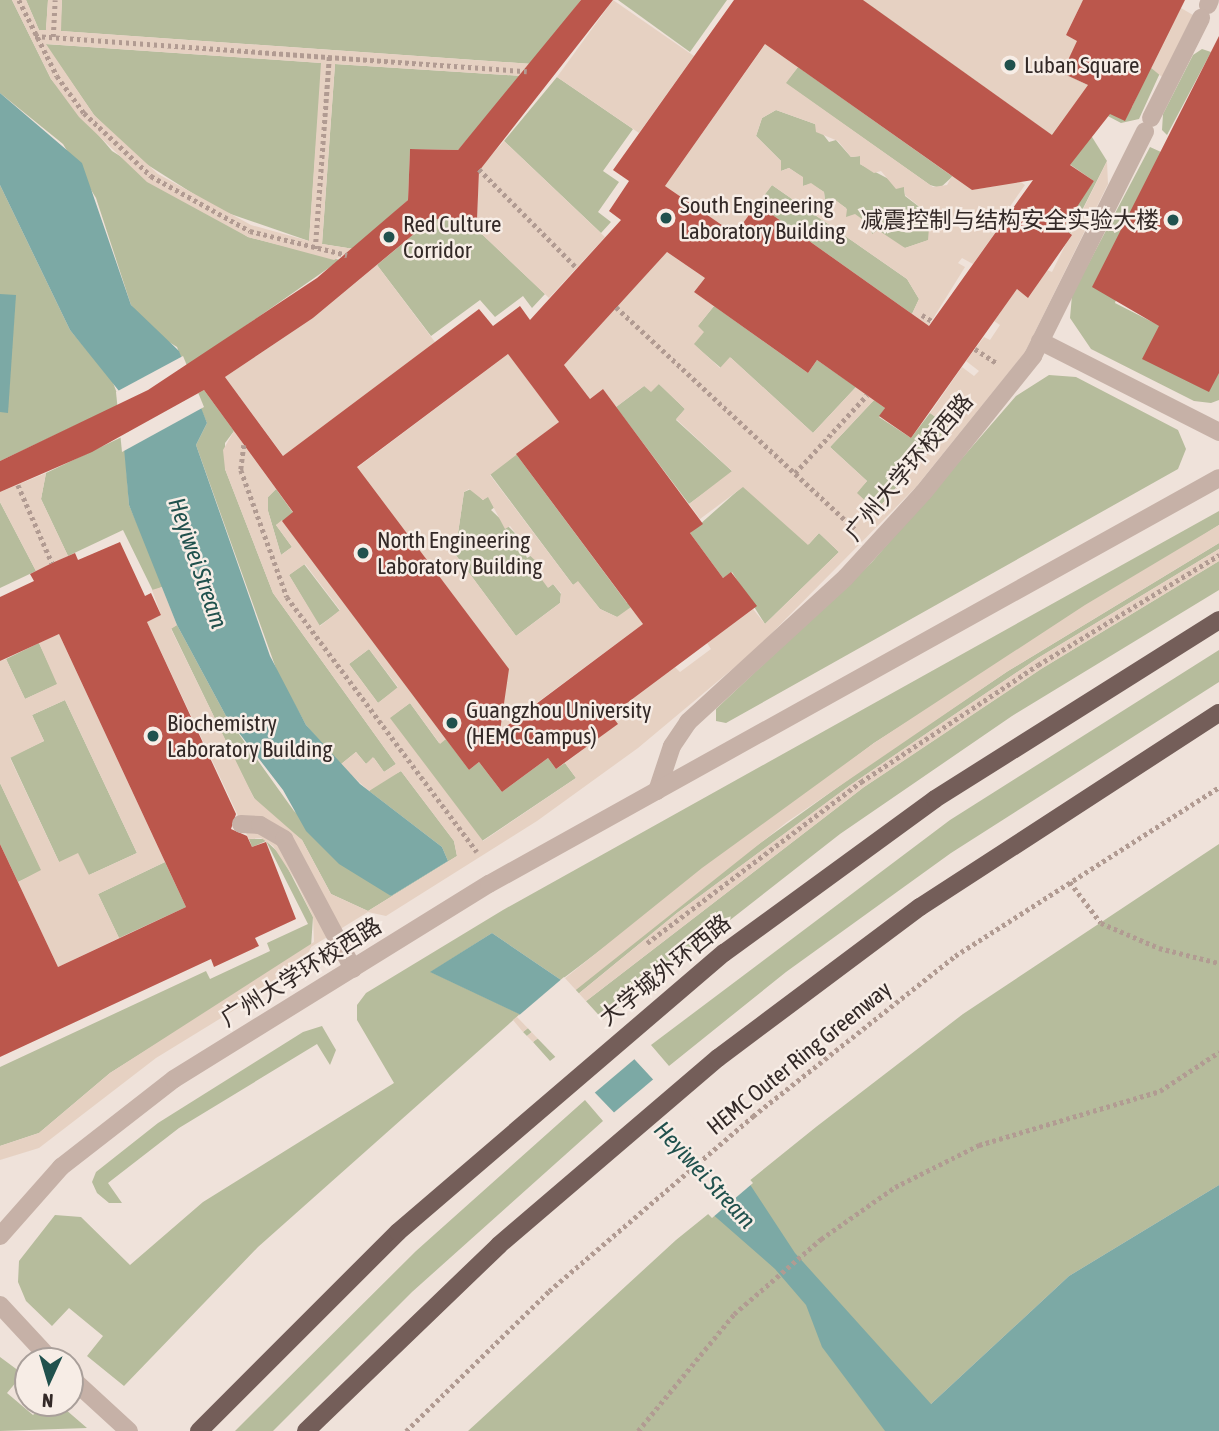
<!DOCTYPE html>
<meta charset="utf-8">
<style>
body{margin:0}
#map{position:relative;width:1219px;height:1431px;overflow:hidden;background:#efe2da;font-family:"Asap Condensed","Noto Sans SC",sans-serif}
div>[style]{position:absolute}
.green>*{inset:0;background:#b6bc9c}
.plaza>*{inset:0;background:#e6d1c2}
.water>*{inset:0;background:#7ca9a5}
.pier>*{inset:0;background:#efe2da}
.building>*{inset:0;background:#bb574c}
.path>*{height:4.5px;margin-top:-2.25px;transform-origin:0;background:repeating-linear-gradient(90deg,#b19b92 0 3.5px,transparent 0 7px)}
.lane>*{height:18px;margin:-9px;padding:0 9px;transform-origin:9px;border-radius:9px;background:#c6b1a7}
.primary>*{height:18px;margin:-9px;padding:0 9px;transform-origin:9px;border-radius:9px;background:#745e59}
.dots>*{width:19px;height:19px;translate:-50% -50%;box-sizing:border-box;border:4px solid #f7ede6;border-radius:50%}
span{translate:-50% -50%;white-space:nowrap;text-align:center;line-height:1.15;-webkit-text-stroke:5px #f7ede6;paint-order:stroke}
.poi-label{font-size:23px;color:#332927}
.left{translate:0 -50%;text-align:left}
.right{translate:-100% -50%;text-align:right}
.street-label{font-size:23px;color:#332927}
.water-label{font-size:24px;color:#20514d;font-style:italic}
.north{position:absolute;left:14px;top:1347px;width:70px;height:70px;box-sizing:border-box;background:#f7ede6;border:2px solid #a99f9a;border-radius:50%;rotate:184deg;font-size:19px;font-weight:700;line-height:28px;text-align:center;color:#332927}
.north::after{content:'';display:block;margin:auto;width:24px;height:32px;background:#20514d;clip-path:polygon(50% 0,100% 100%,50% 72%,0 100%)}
</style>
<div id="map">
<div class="green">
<i style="clip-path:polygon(0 0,12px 0,51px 79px,112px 151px,248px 237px,340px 260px,185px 368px,177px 347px,153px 332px,131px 305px,96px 198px,63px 144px,0 93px)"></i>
<i style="clip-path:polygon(26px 0,48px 0,46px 30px,39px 30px)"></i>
<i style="clip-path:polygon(62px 0,581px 0,532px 64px,60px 31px)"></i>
<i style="clip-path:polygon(618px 0,727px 0,690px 52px)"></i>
<i style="clip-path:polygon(863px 0,1092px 137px,1107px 161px,1070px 234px,1061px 228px,1094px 181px,1065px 161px,1072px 149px)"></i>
<i style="clip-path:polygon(1073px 38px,1079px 41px,1062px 73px,1132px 107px,1150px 67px,1160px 73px,1139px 119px,1121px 123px,1064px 93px,1058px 85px)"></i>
<i style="clip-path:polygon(45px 44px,322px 63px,309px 241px,219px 210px,132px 155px,94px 115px)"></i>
<i style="clip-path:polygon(1202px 49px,1211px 52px,1167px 135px,1162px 130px,1163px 114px,1193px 55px)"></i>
<i style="clip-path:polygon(335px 64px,522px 76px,458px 150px,410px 149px,408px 200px,354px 249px,322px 244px)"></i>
<i style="clip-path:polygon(798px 67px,949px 174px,953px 176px,940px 188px,930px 185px,785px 83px)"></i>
<i style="clip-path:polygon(557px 77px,633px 129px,603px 171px,619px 182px,598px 212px,611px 222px,601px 233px,504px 141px)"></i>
<i style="clip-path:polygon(776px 110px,815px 124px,829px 142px,836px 140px,851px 157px,860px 156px,860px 164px,904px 187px,905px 196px,930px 215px,929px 240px,905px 248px,872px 234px,869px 225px,846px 217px,846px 208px,833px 199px,825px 201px,824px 192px,811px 184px,803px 186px,802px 177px,789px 168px,781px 171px,781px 161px,756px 136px,762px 118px)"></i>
<i style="clip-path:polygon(1150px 147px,1161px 152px,1115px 303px,1219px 356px,1219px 400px,1211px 403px,1194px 401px,1091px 349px,1070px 318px,1072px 295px)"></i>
<i style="clip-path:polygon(0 185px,70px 330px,112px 380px,121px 404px,0 461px)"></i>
<i style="clip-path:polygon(772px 185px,907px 279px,919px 299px,912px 314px,757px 204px)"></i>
<i style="clip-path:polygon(432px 219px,467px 220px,545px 294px,532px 308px,523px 296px,495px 317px,480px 300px,431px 336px,377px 265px)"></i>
<i style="clip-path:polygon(714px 306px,808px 373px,817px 360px,856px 387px,813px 433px,731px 358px,721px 368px,693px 344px,703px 332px,697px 327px)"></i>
<i style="clip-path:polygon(1049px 375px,1076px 377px,1178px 430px,1186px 449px,1178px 469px,726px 723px,716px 721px,716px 709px,872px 562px,1016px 396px)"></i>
<i style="clip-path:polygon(659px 384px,685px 409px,676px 420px,733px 472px,689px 504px,616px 407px,644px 386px)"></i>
<i style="clip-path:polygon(204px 390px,234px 431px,225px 443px,225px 469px,273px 593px,396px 764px,384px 772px,374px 758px,366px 764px,356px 752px,340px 765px,306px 725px,278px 674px,196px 445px,207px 423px,195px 395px)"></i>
<i style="clip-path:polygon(874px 400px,885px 408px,879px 417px,911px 438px,930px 413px,949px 426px,876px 511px,856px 493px,867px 481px,830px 447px)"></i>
<i style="clip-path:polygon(124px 436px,129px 505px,164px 586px,153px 591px,123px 530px,68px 556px,41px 499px,46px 473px)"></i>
<i style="clip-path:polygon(516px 454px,627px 603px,674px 601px,617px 617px,600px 609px,578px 582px,573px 585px,490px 474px)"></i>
<i style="clip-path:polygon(743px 486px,809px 544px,819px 533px,839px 552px,765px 624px,732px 572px,723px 578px,690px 533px)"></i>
<i style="clip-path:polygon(276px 489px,294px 514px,276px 525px,292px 547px,281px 555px,268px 511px,268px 497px)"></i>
<i style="clip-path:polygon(471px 489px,483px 500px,488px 496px,496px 506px,491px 510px,517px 535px,527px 558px,532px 555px,540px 564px,535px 568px,549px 587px,553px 584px,561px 594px,560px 603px,516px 636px,455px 554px,464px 492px)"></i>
<i style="clip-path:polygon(0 502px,36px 571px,0 588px)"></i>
<i style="clip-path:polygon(1219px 511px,1219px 525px,874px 743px,561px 980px,492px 933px,431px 972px,520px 1014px,258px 1247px,124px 1386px,87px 1356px,103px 1336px,69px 1308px,52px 1326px,26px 1301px,18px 1282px,19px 1261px,55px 1215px,81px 1217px,130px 1265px,203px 1202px,394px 1083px,357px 1020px,357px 1005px,366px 993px,503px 910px)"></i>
<i style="clip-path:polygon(1219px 543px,1219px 549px,1038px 658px,849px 786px,677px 913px,527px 1036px,523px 1032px,727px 867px,867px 766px,1008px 671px)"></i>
<i style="clip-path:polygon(1219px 561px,1219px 590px,1012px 716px,840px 834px,550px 1061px,533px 1042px,864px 787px,1041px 669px)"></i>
<i style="clip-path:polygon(304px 564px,340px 611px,319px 626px,289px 575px)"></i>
<i style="clip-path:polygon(177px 625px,226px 716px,294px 811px,391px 896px,448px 861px,442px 847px,369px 791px,380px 782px,401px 771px,454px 841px,457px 856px,368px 911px,331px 894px,302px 840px,259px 807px,247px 785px,171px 628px)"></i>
<i style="clip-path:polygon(39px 643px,58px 684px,25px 699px,6px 659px)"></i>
<i style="clip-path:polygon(369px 649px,398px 688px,378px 703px,349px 664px)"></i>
<i style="clip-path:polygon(1219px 650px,1219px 682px,951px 853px,786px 972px,669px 1066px,651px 1045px,950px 820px)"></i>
<i style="clip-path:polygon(65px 700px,137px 853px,89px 875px,59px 862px,10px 757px,44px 741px,32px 715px)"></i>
<i style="clip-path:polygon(410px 703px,439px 743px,446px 739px,469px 770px,479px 762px,502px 792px,548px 758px,556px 769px,565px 763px,576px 778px,482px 841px,389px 718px)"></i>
<i style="clip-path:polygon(0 783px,42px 871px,18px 882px,0 844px)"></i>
<i style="clip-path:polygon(249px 839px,264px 839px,281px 855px,313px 917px,311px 947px,110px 1073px,39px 1133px,0 1146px,0 1067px,206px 971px,210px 979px,270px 951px,267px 943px,308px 924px,266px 841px,252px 847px)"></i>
<i style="clip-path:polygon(1219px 844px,1219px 1185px,1069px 1276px,931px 1404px,892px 1431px,468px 1431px,676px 1240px,816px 1127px,963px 1014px)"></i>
<i style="clip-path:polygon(165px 862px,186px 907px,119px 938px,98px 894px)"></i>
<i style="clip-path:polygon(322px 1026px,336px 1050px,330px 1065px,317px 1044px,179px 1128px,108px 1183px,122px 1203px,109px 1203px,97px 1193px,92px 1182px,96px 1172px,158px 1123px,303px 1032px)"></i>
<i style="clip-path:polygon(585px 1100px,603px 1121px,412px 1292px,273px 1431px,235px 1431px,416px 1251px)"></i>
<i style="clip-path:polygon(0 1357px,23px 1374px,7px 1393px,33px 1415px,45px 1403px,58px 1403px,87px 1428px,0 1431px)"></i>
</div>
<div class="plaza">
<i style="clip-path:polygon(evenodd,12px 0,26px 0,39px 30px,46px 30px,48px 0,62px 0,61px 31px,532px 64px,522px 76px,335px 64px,322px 244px,354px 249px,334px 260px,248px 237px,147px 182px,79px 117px,51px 79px,12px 0,46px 44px,321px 63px,309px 241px,251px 225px,158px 174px,94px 115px,46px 44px)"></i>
<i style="clip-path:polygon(613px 0,694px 56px,639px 133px,557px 77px)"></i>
<i style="clip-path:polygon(863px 0,1100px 0,1081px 4px,1066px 35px,1079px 41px,1062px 73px,1089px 86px,1052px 135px)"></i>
<i style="clip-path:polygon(1181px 8px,1193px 15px,1162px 77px,1150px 67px)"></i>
<i style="clip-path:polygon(evenodd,788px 12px,798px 67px,786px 83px,933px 187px,947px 185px,969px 146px,971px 190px,996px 186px,997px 165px,1025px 185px,1004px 215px,997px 211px,993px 217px,1002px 223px,973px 264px,962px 258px,958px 263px,965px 267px,926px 330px,912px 314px,919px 299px,907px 279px,772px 185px,735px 234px,665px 186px,788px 12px,776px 110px,815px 124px,816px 132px,838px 141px,851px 157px,860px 156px,860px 164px,874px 173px,881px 171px,896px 189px,904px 187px,905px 195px,930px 215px,928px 240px,905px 248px,878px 230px,872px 234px,869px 224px,855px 214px,846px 217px,847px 209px,833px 198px,825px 201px,824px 192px,811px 183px,803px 186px,803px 177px,789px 168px,781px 171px,781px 161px,756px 136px,762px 118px,776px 110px)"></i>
<i style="clip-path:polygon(504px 141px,605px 237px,549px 298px,467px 220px,477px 220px,479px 169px)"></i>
<i style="clip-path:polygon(evenodd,1107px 161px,1108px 184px,1025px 352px,916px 487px,754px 651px,638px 748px,537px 821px,386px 916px,368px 912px,311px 947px,301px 969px,156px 1058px,39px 1148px,0 1160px,0 1146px,39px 1133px,110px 1073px,314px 942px,313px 917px,295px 880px,273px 846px,261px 838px,249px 839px,147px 622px,161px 615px,152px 590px,162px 587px,177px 625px,171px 629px,254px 798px,302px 840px,331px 894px,368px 911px,457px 856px,454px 841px,401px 771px,369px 791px,340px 765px,356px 752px,366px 764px,373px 757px,384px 772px,396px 764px,273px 593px,225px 469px,223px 450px,234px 431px,276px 489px,268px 497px,268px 511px,281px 555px,292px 547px,276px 525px,282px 520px,446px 739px,440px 744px,410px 703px,390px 718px,483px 841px,576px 778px,565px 763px,617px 724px,611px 715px,675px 667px,680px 672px,711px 649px,707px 643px,753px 609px,765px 624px,839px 552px,819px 533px,808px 545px,743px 487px,700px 519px,689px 504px,732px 471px,676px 419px,685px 409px,659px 384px,651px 392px,644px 386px,616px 407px,603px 389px,590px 399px,564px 365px,667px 252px,705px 278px,694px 292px,714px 306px,698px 326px,704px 332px,694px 344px,720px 368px,730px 357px,813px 433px,856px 387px,874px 400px,830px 447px,867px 481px,857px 493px,876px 511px,949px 427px,930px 413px,962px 367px,974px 376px,979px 371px,966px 361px,984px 337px,990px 340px,1000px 325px,994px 321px,1017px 289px,1029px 297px,1047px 270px,1052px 272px,1107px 161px,305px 564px,340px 610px,320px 626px,289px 575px,305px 564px,1107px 161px,369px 649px,398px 687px,378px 703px,349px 664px,369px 649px)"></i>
<i style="clip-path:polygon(377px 265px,435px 342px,296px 473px,225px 377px,313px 318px)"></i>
<i style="clip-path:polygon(evenodd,508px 354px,559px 422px,490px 475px,573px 585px,578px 581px,600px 609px,617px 617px,631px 607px,643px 624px,503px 728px,481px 698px,492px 647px,381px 499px,326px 491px,508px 354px,469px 489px,483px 500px,488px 497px,505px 529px,510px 526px,517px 535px,512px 539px,539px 564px,534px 569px,548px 588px,553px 584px,561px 593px,560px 603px,516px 636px,455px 554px,464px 492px,469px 489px)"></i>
<i style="clip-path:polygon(46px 473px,41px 499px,68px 556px,36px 571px,0 502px,0 492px)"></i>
<i style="clip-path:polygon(1219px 525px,1219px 543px,1008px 671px,787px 822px,523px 1032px,513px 1020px,702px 868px,874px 743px,1085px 605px)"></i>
<i style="clip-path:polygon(1219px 549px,1219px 561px,1041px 669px,864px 787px,533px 1042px,527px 1036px,677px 913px,849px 786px,1038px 658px)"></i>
<i style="clip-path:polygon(evenodd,59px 634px,165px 862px,98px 894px,119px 938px,58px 967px,18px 882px,41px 870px,0 783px,0 661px,6px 659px,25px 699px,57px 684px,39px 643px,59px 634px,65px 700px,137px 853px,89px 875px,78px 853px,59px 862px,10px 758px,44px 741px,32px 715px,65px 700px)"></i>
</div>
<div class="water">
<i style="clip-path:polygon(0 93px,82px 163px,131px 305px,179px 351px,207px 423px,196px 445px,270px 656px,306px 725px,360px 784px,442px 847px,448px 861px,391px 896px,339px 864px,306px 831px,283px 790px,226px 716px,177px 625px,129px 505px,119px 391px,70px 330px,0 185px)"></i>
<i style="clip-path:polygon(0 294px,16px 295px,8px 413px,0 412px)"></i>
<i style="clip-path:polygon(492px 933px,561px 980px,749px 1183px,795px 1253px,931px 1404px,1069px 1276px,1219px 1185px,1219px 1431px,885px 1431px,822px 1347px,806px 1305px,775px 1269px,710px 1212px,519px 1014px,430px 972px)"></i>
</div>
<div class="pier">
<i style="clip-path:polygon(183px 356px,204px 407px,122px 452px,116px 392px)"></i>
<i style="clip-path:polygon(564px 977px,637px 1057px,592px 1095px,517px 1017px)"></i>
<i style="clip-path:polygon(656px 1077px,753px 1183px,712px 1218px,611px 1115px)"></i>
</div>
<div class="building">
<i style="clip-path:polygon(evenodd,581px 0,613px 0,479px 171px,477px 220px,432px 219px,313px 318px,225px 377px,283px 456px,479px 309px,493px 326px,520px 306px,530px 320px,621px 220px,609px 211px,629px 181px,613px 170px,734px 0,863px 0,1052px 135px,1088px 85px,1062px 73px,1077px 41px,1066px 35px,1083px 0,1185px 0,1125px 121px,1110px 114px,1070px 165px,1094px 181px,1063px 228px,1072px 235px,1028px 298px,1017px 289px,911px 438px,879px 416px,885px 408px,817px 360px,808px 373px,694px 292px,705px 278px,667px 252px,564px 365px,590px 399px,603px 389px,703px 524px,690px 533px,723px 578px,731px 572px,757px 606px,611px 715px,618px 724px,556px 769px,548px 758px,502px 792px,479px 762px,469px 770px,282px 521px,293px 512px,204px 390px,92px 452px,0 492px,0 461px,148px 390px,317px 278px,408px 200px,410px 149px,458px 150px,581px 0,765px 44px,972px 190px,1033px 180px,929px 326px,757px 204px,735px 234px,665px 186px,765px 44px,581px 0,508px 354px,559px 422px,516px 454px,643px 624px,500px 731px,509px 669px,357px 467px,508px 354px)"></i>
<i style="clip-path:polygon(1219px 36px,1219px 373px,1209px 392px,1142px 359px,1159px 326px,1092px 287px)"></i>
<i style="clip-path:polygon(120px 542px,145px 596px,151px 593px,161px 615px,147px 622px,236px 814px,231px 829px,247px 836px,252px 847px,266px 842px,296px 919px,255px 938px,259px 946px,214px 967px,211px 959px,0 1057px,0 844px,58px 967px,186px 907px,59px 634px,0 661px,0 597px,34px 581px,30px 574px,52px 563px,75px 553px,78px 560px)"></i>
</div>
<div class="path">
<i style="left:19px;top:0;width:85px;rotate:63.4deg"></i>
<i style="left:57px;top:76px;width:46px;rotate:53.9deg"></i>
<i style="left:84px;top:113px;width:92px;rotate:43.2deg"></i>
<i style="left:151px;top:176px;width:113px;rotate:29.1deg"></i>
<i style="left:250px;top:231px;width:100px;rotate:13.9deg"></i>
<i style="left:35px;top:36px;width:493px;rotate:4.1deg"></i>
<i style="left:53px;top:37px;width:37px;rotate:-87deg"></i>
<i style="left:479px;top:169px;width:139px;rotate:45.3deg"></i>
<i style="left:315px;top:249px;width:193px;rotate:-85.8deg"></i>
<i style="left:616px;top:307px;width:328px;rotate:42.9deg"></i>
<i style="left:922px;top:315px;width:12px;rotate:31deg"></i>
<i style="left:975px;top:349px;width:27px;rotate:33deg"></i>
<i style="left:244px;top:445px;width:25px;rotate:97deg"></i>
<i style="left:241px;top:470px;width:135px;rotate:70.1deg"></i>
<i style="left:287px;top:597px;width:318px;rotate:53.3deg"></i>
<i style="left:795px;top:473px;width:106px;rotate:-47.3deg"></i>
<i style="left:18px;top:485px;width:85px;rotate:66.4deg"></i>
<i style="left:1070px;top:882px;width:51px;rotate:52.9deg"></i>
<i style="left:1101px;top:923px;width:63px;rotate:23.3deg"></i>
<i style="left:1159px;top:948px;width:62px;rotate:14deg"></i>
<i style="left:647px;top:943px;width:268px;rotate:-37deg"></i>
<i style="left:861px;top:782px;width:212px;rotate:-33.5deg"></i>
<i style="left:1038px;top:665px;width:212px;rotate:-31.3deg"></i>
<i style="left:406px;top:1431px;width:200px;rotate:-44.4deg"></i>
<i style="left:549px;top:1291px;width:269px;rotate:-40.6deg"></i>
<i style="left:753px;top:1116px;width:258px;rotate:-38.4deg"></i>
<i style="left:955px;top:956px;width:313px;rotate:-32.6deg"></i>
<i style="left:638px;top:1431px;width:151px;rotate:-50.6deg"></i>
<i style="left:734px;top:1314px;width:115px;rotate:-40.8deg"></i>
<i style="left:821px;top:1239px;width:90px;rotate:-35.1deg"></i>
<i style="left:895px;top:1187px;width:94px;rotate:-26.6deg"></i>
<i style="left:979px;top:1145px;width:189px;rotate:-16.6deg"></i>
<i style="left:1160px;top:1091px;width:71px;rotate:-33.5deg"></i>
</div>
<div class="lane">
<i style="left:1208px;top:5px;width:5px;rotate:-68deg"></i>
<i style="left:1151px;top:118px;width:112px;rotate:-63.4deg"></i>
<i style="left:1040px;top:341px;width:201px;rotate:26.9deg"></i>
<i style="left:657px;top:791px;width:47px;rotate:-71.6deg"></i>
<i style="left:672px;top:746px;width:29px;rotate:-56deg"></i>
<i style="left:688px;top:722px;width:214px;rotate:-42.5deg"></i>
<i style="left:846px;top:577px;width:114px;rotate:-47.5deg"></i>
<i style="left:923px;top:493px;width:176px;rotate:-51.2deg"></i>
<i style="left:1033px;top:356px;width:251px;rotate:-63.5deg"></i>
<i style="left:241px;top:824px;width:19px;rotate:3deg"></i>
<i style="left:260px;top:825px;width:28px;rotate:30deg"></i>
<i style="left:284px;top:839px;width:147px;rotate:62deg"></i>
<i style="left:0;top:1236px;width:92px;rotate:-48.5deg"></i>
<i style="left:61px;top:1167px;width:143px;rotate:-37.9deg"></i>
<i style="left:174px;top:1079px;width:370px;rotate:-31.8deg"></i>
<i style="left:489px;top:884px;width:835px;rotate:-29.08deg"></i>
<i style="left:0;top:1305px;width:76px;rotate:47.1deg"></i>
<i style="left:70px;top:1377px;width:80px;rotate:42.5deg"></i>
</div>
<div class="primary">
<i style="left:199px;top:1431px;width:281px;rotate:-45deg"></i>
<i style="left:398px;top:1232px;width:429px;rotate:-40.6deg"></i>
<i style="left:724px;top:953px;width:261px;rotate:-36.1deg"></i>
<i style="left:935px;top:799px;width:336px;rotate:-32.2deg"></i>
<i style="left:306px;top:1431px;width:268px;rotate:-43.9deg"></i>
<i style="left:499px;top:1245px;width:288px;rotate:-40.5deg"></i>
<i style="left:718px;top:1058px;width:252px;rotate:-36.8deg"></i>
<i style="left:920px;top:907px;width:356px;rotate:-33deg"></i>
</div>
<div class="dots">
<i style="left:1010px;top:65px;background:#20514d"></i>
<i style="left:666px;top:218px;background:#20514d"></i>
<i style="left:1173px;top:220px;background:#20514d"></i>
<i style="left:389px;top:237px;background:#20514d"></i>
<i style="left:363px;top:553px;background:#20514d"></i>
<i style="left:452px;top:723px;background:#20514d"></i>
<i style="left:153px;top:736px;background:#20514d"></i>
</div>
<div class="poi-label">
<span class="left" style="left:1024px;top:65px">Luban Square</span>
<span class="left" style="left:680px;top:218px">South Engineering<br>Laboratory Building</span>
<span class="right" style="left:1159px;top:220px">减震控制与结构安全实验大楼</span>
<span class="left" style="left:403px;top:237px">Red Culture<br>Corridor</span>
<span class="left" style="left:377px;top:553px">North Engineering<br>Laboratory Building</span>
<span class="left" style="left:466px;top:723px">Guangzhou University<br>(HEMC Campus)</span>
<span class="left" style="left:167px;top:736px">Biochemistry<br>Laboratory Building</span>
</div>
<div class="street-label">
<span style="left:909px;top:467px;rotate:-50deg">广州大学环校西路</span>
<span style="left:665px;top:970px;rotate:-39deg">大学城外环西路</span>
<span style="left:301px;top:972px;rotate:-32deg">广州大学环校西路</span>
<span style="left:799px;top:1058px;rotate:-39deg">HEMC Outer Ring Greenway</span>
</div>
<div class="water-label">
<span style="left:198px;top:563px;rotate:71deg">Heyiwei Stream</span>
<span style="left:705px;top:1175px;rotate:47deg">Heyiwei Stream</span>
</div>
<div class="north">N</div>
</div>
